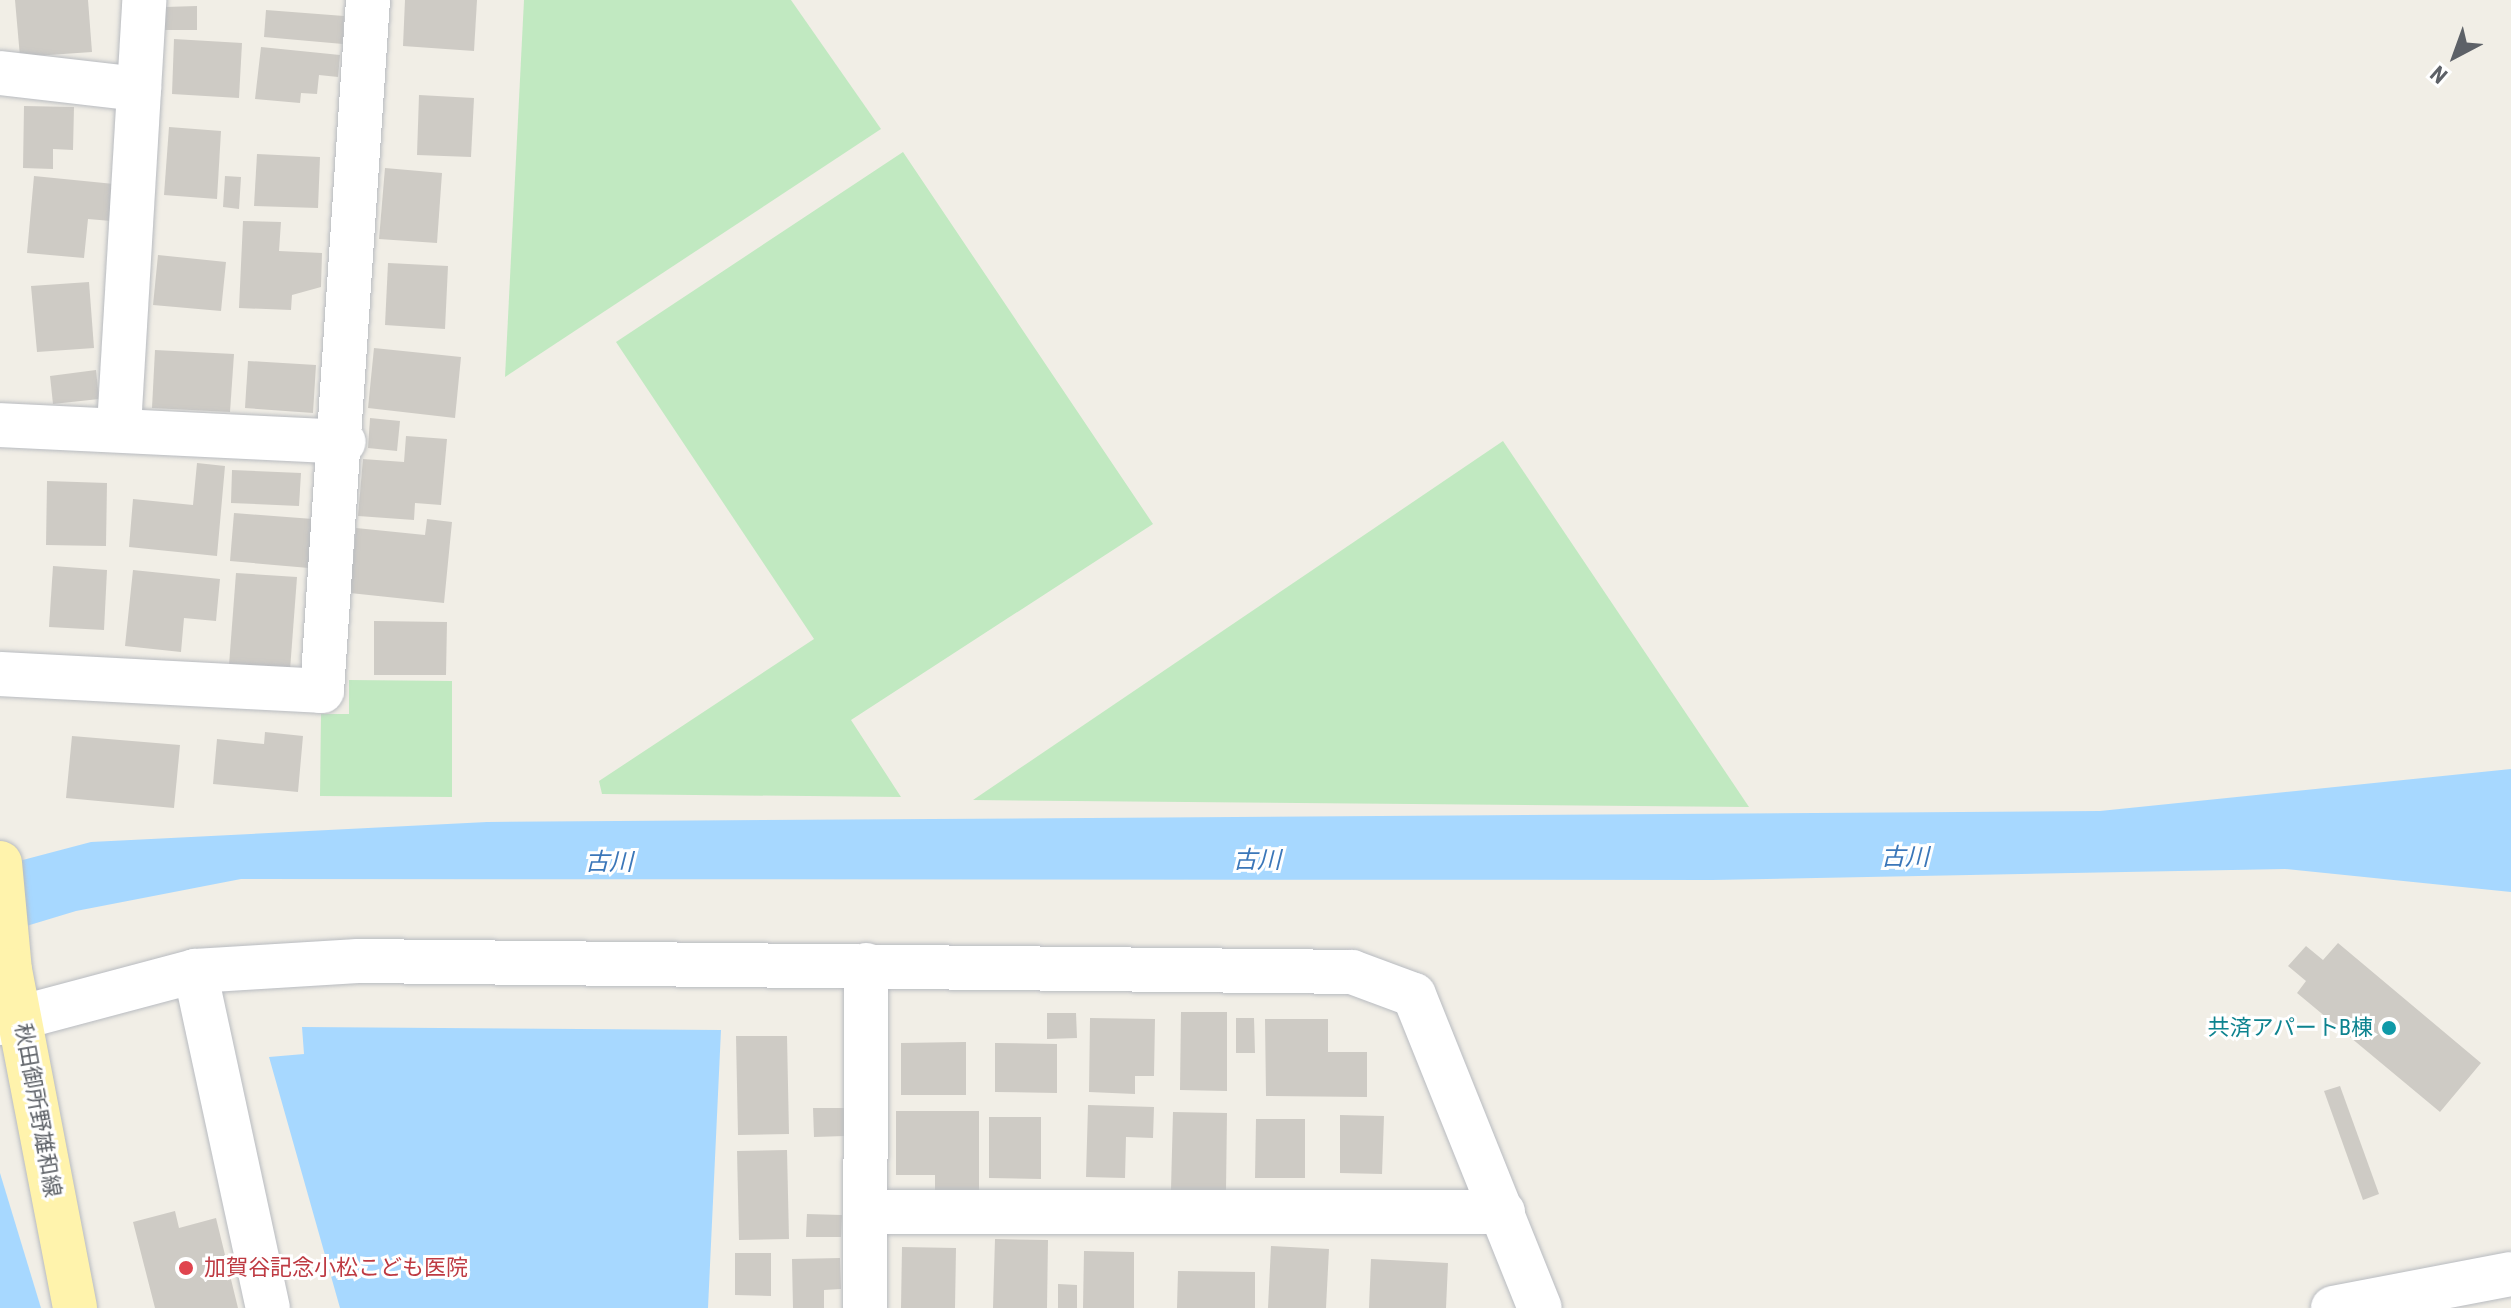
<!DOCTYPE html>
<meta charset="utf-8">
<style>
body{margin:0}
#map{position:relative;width:2511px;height:1308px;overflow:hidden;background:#f1eee6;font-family:"Roboto Condensed","Noto Sans JP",sans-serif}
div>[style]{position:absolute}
.green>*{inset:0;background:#c1e9c1}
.water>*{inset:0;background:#a7d8ff}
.building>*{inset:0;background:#cecbc5}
.roads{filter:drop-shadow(0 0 2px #b8bbc0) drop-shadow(0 0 2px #b8bbc0)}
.minor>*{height:44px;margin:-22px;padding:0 22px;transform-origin:22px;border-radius:22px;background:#fff}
.major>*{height:44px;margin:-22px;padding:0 22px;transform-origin:22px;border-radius:22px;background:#fff3ac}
.dots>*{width:22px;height:22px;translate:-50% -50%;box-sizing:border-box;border:4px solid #fff;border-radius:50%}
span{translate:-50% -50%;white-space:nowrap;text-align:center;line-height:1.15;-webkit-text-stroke:6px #fff;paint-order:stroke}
.culture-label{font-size:22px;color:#0d838f}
.right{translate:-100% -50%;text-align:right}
.street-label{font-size:22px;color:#5d6167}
.health-label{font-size:22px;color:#be3a42}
.left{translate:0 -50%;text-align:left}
.water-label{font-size:24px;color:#3b77b9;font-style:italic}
.north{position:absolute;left:2415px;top:16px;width:80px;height:80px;-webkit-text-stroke:6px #fff;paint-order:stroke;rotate:221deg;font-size:22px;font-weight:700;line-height:32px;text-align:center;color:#5d6167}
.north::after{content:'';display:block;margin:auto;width:28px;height:36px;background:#5d6167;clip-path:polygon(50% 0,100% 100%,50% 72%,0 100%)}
</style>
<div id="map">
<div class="green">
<i style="clip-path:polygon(524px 0,791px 0,881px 129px,505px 377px)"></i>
<i style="clip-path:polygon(903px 152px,1153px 524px,851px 720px,901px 797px,602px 794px,599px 781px,814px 639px,616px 342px)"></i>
<i style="clip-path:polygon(1503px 441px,1749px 807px,973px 800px)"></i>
<i style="clip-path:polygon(349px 680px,452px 681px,452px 797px,320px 796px,321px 714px,349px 714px)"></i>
</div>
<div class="water">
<i style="clip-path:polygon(2511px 769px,2511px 892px,2285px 869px,1712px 880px,241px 879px,76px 911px,0 934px,0 866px,91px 842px,487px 822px,2100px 811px)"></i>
<i style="clip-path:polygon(302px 1027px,721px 1030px,708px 1308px,340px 1308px,269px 1057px,304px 1054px)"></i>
<i style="clip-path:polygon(0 1173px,41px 1308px,0 1308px)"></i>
</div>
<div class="building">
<i style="clip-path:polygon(15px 0,88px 0,92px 52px,20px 57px)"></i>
<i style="clip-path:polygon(405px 0,477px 0,474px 51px,403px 46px)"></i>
<i style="clip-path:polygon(197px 6px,197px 30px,165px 30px,165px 7px)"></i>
<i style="clip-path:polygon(266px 10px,344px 16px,343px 44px,264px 37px)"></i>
<i style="clip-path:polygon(174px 39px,242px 43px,239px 98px,172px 94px)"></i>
<i style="clip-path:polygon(261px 47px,340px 55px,338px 77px,319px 75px,317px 94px,301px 93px,300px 103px,255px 99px)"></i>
<i style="clip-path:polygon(419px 95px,474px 98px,471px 157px,417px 155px)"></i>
<i style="clip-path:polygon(24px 106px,74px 107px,73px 150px,53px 149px,53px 169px,23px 168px)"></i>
<i style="clip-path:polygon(169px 127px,221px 131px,217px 199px,164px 195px)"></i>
<i style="clip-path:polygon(257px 154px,320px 157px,318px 208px,254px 206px)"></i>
<i style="clip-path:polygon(385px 168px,442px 173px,437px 243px,379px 239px)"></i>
<i style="clip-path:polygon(34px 176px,114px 184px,111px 221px,88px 219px,84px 258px,27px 253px)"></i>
<i style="clip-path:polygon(225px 176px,241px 177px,239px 209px,223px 207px)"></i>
<i style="clip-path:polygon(243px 221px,281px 222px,279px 251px,322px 253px,321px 287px,292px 295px,291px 310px,239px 308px)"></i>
<i style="clip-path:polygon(158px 255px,226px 262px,221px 311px,153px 305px)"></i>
<i style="clip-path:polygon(388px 263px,448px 266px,445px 329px,385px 325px)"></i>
<i style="clip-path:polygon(89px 282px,94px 348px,37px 352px,31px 286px)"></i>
<i style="clip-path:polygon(374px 348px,461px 357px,455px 418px,368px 408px)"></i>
<i style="clip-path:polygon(155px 350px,234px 354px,230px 412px,152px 408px)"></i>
<i style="clip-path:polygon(248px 361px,316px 365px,313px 413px,245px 408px)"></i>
<i style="clip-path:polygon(96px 370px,99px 399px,53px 404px,50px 376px)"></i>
<i style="clip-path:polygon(370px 418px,400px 421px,397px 451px,368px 448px)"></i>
<i style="clip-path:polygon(406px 436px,447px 439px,441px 505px,415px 503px,414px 520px,358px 516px,363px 459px,404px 462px)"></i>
<i style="clip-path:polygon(197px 463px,225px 466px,217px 556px,129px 547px,133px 499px,193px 505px)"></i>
<i style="clip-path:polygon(232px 470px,301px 473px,299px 506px,231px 503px)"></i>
<i style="clip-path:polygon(47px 481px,107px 483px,106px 546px,46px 545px)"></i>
<i style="clip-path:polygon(234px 513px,313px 519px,309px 568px,230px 561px)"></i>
<i style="clip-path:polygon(427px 519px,452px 522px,444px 603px,350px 593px,356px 528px,425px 535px)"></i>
<i style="clip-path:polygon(53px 566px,107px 570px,104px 630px,49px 627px)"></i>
<i style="clip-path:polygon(133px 570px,220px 579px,216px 621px,184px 618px,181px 652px,125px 646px)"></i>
<i style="clip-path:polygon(236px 573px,297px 577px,290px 670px,229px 665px)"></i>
<i style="clip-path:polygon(374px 621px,447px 622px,446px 675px,374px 675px)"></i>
<i style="clip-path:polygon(265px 732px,303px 736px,298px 792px,213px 784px,217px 739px,264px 744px)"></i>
<i style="clip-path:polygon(72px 736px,180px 745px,174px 808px,66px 798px)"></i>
<i style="clip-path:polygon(2338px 943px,2481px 1063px,2440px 1112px,2297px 993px,2306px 981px,2288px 966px,2306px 946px,2323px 960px)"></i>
<i style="clip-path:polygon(1181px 1012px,1227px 1012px,1227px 1091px,1180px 1090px)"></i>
<i style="clip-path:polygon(1047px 1013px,1076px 1013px,1077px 1038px,1047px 1039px)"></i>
<i style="clip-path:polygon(1090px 1018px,1155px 1019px,1154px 1076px,1135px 1076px,1135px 1094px,1089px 1092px)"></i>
<i style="clip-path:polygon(1236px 1018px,1254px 1018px,1255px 1053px,1236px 1053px)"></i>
<i style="clip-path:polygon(1265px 1019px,1328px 1019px,1328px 1052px,1367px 1052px,1367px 1097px,1266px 1096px)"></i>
<i style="clip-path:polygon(736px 1036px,787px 1036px,789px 1134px,738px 1135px)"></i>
<i style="clip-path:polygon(966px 1042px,966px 1095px,901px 1095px,901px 1043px)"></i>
<i style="clip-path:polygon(995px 1043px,1057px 1044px,1057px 1093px,995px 1092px)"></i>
<i style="clip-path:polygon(2340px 1086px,2379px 1194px,2363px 1200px,2324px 1091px)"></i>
<i style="clip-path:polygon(1088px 1105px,1154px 1107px,1153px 1138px,1126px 1137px,1125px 1178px,1086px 1177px)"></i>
<i style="clip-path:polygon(813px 1108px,844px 1108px,845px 1136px,814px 1137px)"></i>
<i style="clip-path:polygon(896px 1111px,979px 1111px,979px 1190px,935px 1190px,935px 1175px,896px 1175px)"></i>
<i style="clip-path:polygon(1173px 1112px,1227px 1113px,1226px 1191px,1171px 1190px)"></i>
<i style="clip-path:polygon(1340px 1115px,1384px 1116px,1382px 1174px,1340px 1173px)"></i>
<i style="clip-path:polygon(989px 1117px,1041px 1117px,1041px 1179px,989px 1178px)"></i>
<i style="clip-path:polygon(1256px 1119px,1305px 1119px,1305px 1178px,1255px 1178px)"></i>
<i style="clip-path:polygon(787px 1150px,789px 1239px,739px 1240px,737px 1151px)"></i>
<i style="clip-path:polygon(175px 1211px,179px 1228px,216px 1218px,238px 1308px,155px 1308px,133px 1222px)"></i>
<i style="clip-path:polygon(807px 1214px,842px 1215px,841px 1237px,806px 1237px)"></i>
<i style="clip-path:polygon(995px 1239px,1048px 1240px,1047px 1308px,993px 1308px)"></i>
<i style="clip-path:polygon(1271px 1246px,1329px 1249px,1326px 1308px,1268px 1308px)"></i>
<i style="clip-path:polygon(902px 1247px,956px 1248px,955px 1308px,901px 1308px)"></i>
<i style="clip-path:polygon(1084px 1251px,1134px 1252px,1134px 1308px,1083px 1308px)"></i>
<i style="clip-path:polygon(735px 1253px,771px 1253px,771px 1296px,735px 1295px)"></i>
<i style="clip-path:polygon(840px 1258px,841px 1289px,824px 1290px,824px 1308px,793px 1308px,792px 1259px)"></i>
<i style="clip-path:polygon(1371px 1259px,1448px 1263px,1446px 1308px,1369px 1308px)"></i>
<i style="clip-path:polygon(1178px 1271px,1255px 1272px,1255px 1308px,1177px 1308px)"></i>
<i style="clip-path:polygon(1058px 1284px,1077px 1285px,1077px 1308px,1058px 1308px)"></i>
</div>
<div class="roads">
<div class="minor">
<i style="left:0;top:73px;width:140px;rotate:6.6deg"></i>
<i style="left:0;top:425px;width:344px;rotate:2.8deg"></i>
<i style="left:119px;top:427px;width:428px;rotate:-86.6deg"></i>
<i style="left:0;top:674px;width:322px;rotate:3deg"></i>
<i style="left:322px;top:691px;width:693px;rotate:-86.19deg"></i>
<i style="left:195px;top:971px;width:345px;rotate:77.8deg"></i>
<i style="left:0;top:1023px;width:202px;rotate:-14.9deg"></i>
<i style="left:195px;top:971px;width:163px;rotate:-3.5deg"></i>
<i style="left:358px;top:961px;width:994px;rotate:0.63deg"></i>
<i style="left:1352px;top:972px;width:66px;rotate:20.4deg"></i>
<i style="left:1414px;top:995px;width:337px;rotate:68.1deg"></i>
<i style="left:865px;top:1212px;width:638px"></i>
<i style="left:865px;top:1308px;width:343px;rotate:-89.8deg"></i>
<i style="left:2333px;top:1308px;width:181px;rotate:-10.8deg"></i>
</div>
<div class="major">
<i style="left:0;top:863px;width:107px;rotate:84.7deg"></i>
<i style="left:10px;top:970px;width:344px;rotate:79.1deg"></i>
</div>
</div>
<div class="dots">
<i style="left:2389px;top:1028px;background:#0f9aa8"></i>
<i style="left:186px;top:1268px;background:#e0444e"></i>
</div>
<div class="culture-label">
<span class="right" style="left:2373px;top:1028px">共済アパートB棟</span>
</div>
<div class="street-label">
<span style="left:38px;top:1110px;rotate:80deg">秋田御所野雄和線</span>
</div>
<div class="health-label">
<span class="left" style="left:204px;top:1268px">加賀谷記念小松こども医院</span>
</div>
<div class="water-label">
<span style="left:1905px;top:858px">古川</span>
<span style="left:1257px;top:861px">古川</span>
<span style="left:609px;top:863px">古川</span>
</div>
<div class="north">N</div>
</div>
